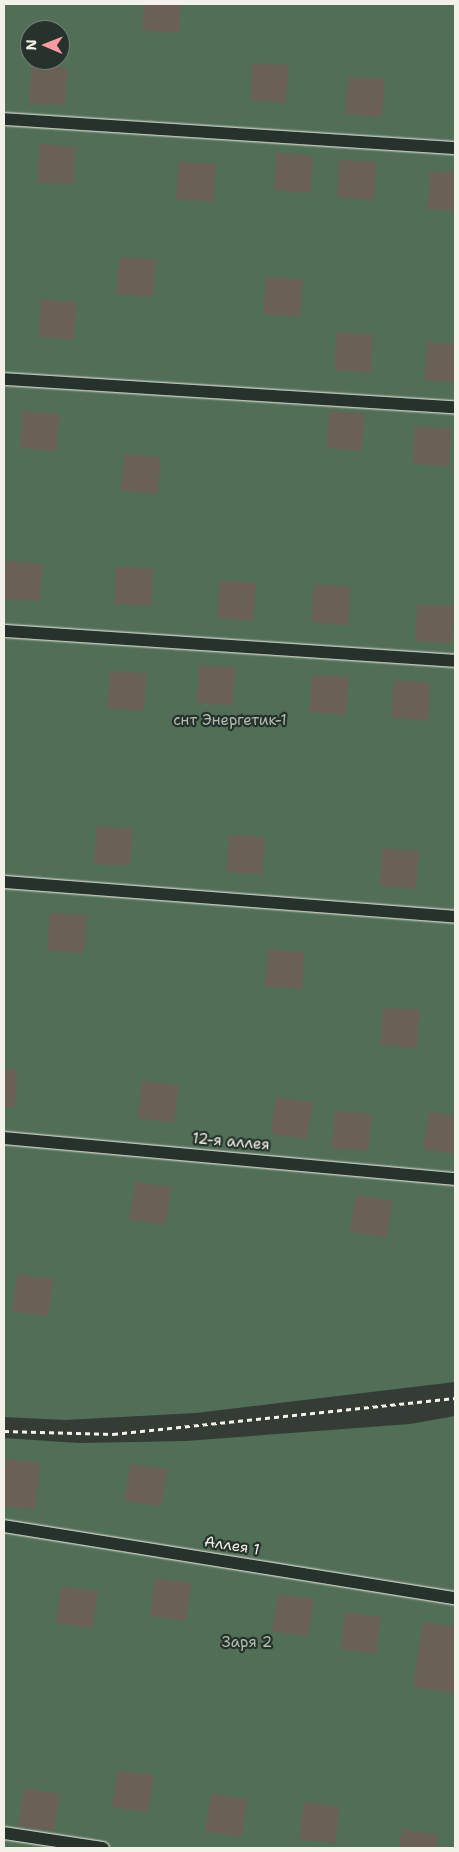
<!DOCTYPE html>
<meta charset="utf-8">
<style>
body{margin:0}
#map{position:relative;width:459px;height:1852px;overflow:hidden;background:#343c35;font-family:"Shantell Sans",sans-serif}
div>[style]{position:absolute}
.green>*{inset:0;background:#516f57}
.building>*{inset:0;background:#6b6055}
.path>*{height:3px;margin-top:-1.5px;transform-origin:0;background:repeating-linear-gradient(90deg,#f4f1e8 0 5px,transparent 0 9px)}
.roads{filter:drop-shadow(0 0 1px #f4f1e8) drop-shadow(0 0 1px #f4f1e8)}
.lane>*{height:12px;margin:-6px;padding:0 6px;transform-origin:6px;border-radius:6px;background:#26332d}
span{translate:-50% -50%;white-space:nowrap;text-align:center;line-height:1.15;-webkit-text-stroke:4.5px #26332d;paint-order:stroke}
.park-label{font-size:15px;color:#b3bdae}
.street-label{font-size:15px;color:#f4f1e8}
.frame{position:absolute;inset:0;border:5px solid #f4f1e8;pointer-events:none}
.north{position:absolute;left:20px;top:20px;width:50px;height:50px;box-sizing:border-box;background:#26332d;border:1px solid #787f78;border-radius:50%;rotate:271deg;font-size:14px;font-weight:700;line-height:20px;text-align:center;color:#f4f1e8}
.north::after{content:'';display:block;margin:auto;width:18px;height:22px;background:#ff9aa2;clip-path:polygon(50% 0,100% 100%,50% 72%,0 100%)}
</style>
<div id="map">
<div class="green">
<i style="clip-path:polygon(evenodd,4px 4px,455px 4px,455px 1382px,196px 1413px,65px 1420px,4px 1417px,4px 4px,30px 30px,60px 30px,60px 60px,30px 60px,30px 30px)"></i>
<i style="clip-path:polygon(455px 1416px,455px 1848px,4px 1848px,4px 1438px,79px 1443px,186px 1441px,410px 1424px)"></i>
</div>
<div class="building">
<i style="clip-path:polygon(144px 4px,181px 4px,179px 33px,142px 30px)"></i>
<i style="clip-path:polygon(252px 63px,289px 65px,286px 103px,250px 100px)"></i>
<i style="clip-path:polygon(31px 65px,68px 68px,65px 105px,29px 103px)"></i>
<i style="clip-path:polygon(348px 77px,385px 79px,382px 117px,345px 114px)"></i>
<i style="clip-path:polygon(39px 144px,76px 147px,73px 184px,37px 182px)"></i>
<i style="clip-path:polygon(276px 153px,313px 156px,310px 193px,274px 190px)"></i>
<i style="clip-path:polygon(339px 160px,376px 162px,374px 200px,337px 197px)"></i>
<i style="clip-path:polygon(179px 161px,216px 164px,213px 202px,176px 199px)"></i>
<i style="clip-path:polygon(430px 171px,455px 173px,455px 211px,427px 209px)"></i>
<i style="clip-path:polygon(119px 257px,156px 259px,153px 297px,116px 294px)"></i>
<i style="clip-path:polygon(266px 277px,303px 279px,300px 317px,263px 314px)"></i>
<i style="clip-path:polygon(41px 299px,77px 302px,74px 340px,38px 337px)"></i>
<i style="clip-path:polygon(336px 332px,373px 335px,371px 373px,334px 370px)"></i>
<i style="clip-path:polygon(427px 342px,455px 344px,455px 382px,424px 380px)"></i>
<i style="clip-path:polygon(23px 411px,60px 414px,57px 451px,20px 448px)"></i>
<i style="clip-path:polygon(329px 411px,365px 414px,362px 451px,326px 448px)"></i>
<i style="clip-path:polygon(415px 426px,452px 429px,449px 466px,412px 464px)"></i>
<i style="clip-path:polygon(124px 454px,161px 457px,158px 494px,121px 491px)"></i>
<i style="clip-path:polygon(6px 561px,43px 564px,40px 601px,4px 599px)"></i>
<i style="clip-path:polygon(116px 566px,153px 569px,151px 606px,114px 604px)"></i>
<i style="clip-path:polygon(220px 580px,256px 583px,253px 621px,217px 618px)"></i>
<i style="clip-path:polygon(314px 584px,351px 587px,348px 625px,311px 622px)"></i>
<i style="clip-path:polygon(417px 604px,454px 606px,451px 644px,415px 641px)"></i>
<i style="clip-path:polygon(199px 665px,236px 668px,233px 705px,197px 703px)"></i>
<i style="clip-path:polygon(110px 671px,147px 673px,144px 711px,107px 708px)"></i>
<i style="clip-path:polygon(312px 675px,349px 677px,346px 715px,309px 712px)"></i>
<i style="clip-path:polygon(394px 680px,430px 683px,428px 720px,391px 718px)"></i>
<i style="clip-path:polygon(96px 826px,133px 829px,130px 866px,94px 864px)"></i>
<i style="clip-path:polygon(229px 835px,265px 837px,262px 875px,226px 872px)"></i>
<i style="clip-path:polygon(382px 848px,419px 851px,416px 888px,380px 886px)"></i>
<i style="clip-path:polygon(50px 913px,87px 915px,84px 953px,47px 950px)"></i>
<i style="clip-path:polygon(268px 949px,304px 952px,302px 989px,265px 987px)"></i>
<i style="clip-path:polygon(383px 1008px,420px 1010px,417px 1048px,380px 1045px)"></i>
<i style="clip-path:polygon(4px 1069px,17px 1070px,15px 1108px,4px 1107px)"></i>
<i style="clip-path:polygon(142px 1081px,179px 1085px,174px 1123px,137px 1118px)"></i>
<i style="clip-path:polygon(276px 1097px,313px 1102px,307px 1139px,271px 1134px)"></i>
<i style="clip-path:polygon(335px 1110px,372px 1114px,368px 1151px,331px 1148px)"></i>
<i style="clip-path:polygon(429px 1112px,455px 1116px,455px 1154px,423px 1149px)"></i>
<i style="clip-path:polygon(135px 1182px,171px 1187px,166px 1224px,129px 1220px)"></i>
<i style="clip-path:polygon(356px 1195px,392px 1200px,387px 1238px,350px 1232px)"></i>
<i style="clip-path:polygon(17px 1274px,54px 1279px,48px 1316px,12px 1311px)"></i>
<i style="clip-path:polygon(4px 1459px,40px 1463px,35px 1510px,4px 1506px)"></i>
<i style="clip-path:polygon(130px 1464px,167px 1469px,162px 1506px,125px 1501px)"></i>
<i style="clip-path:polygon(155px 1578px,191px 1583px,186px 1621px,150px 1616px)"></i>
<i style="clip-path:polygon(61px 1586px,98px 1591px,92px 1628px,56px 1623px)"></i>
<i style="clip-path:polygon(278px 1594px,314px 1599px,308px 1636px,272px 1631px)"></i>
<i style="clip-path:polygon(345px 1612px,381px 1617px,376px 1654px,340px 1649px)"></i>
<i style="clip-path:polygon(423px 1622px,455px 1627px,455px 1693px,413px 1687px)"></i>
<i style="clip-path:polygon(117px 1770px,154px 1775px,148px 1812px,112px 1807px)"></i>
<i style="clip-path:polygon(24px 1788px,60px 1794px,54px 1831px,18px 1826px)"></i>
<i style="clip-path:polygon(211px 1794px,247px 1799px,242px 1837px,205px 1832px)"></i>
<i style="clip-path:polygon(304px 1802px,340px 1807px,335px 1844px,299px 1839px)"></i>
<i style="clip-path:polygon(402px 1829px,438px 1834px,436px 1848px,399px 1848px)"></i>
</div>
<div class="path">
<i style="left:4px;top:1431px;width:109px;rotate:1.6deg"></i>
<i style="left:113px;top:1434px;width:344px;rotate:-6deg"></i>
</div>
<div class="roads">
<div class="lane">
<i style="left:4px;top:119px;width:452px;rotate:3.7deg"></i>
<i style="left:4px;top:379px;width:452px;rotate:3.6deg"></i>
<i style="left:4px;top:631px;width:452px;rotate:3.8deg"></i>
<i style="left:4px;top:882px;width:452px;rotate:4.4deg"></i>
<i style="left:4px;top:1138px;width:453px;rotate:5.2deg"></i>
<i style="left:4px;top:1526px;width:457px;rotate:9.1deg"></i>
<i style="left:4px;top:1833px;width:100px;rotate:8.6deg"></i>
</div>
</div>
<div class="park-label">
<span style="left:230px;top:721px">снт Энергетик-1</span>
<span style="left:247px;top:1643px">Заря 2</span>
</div>
<div class="street-label">
<span style="left:231px;top:1142px;rotate:5deg">12-я аллея</span>
<span style="left:232px;top:1546px;rotate:9deg">Аллея 1</span>
</div>
<div class="frame"></div>
<div class="north">N</div>
</div>
